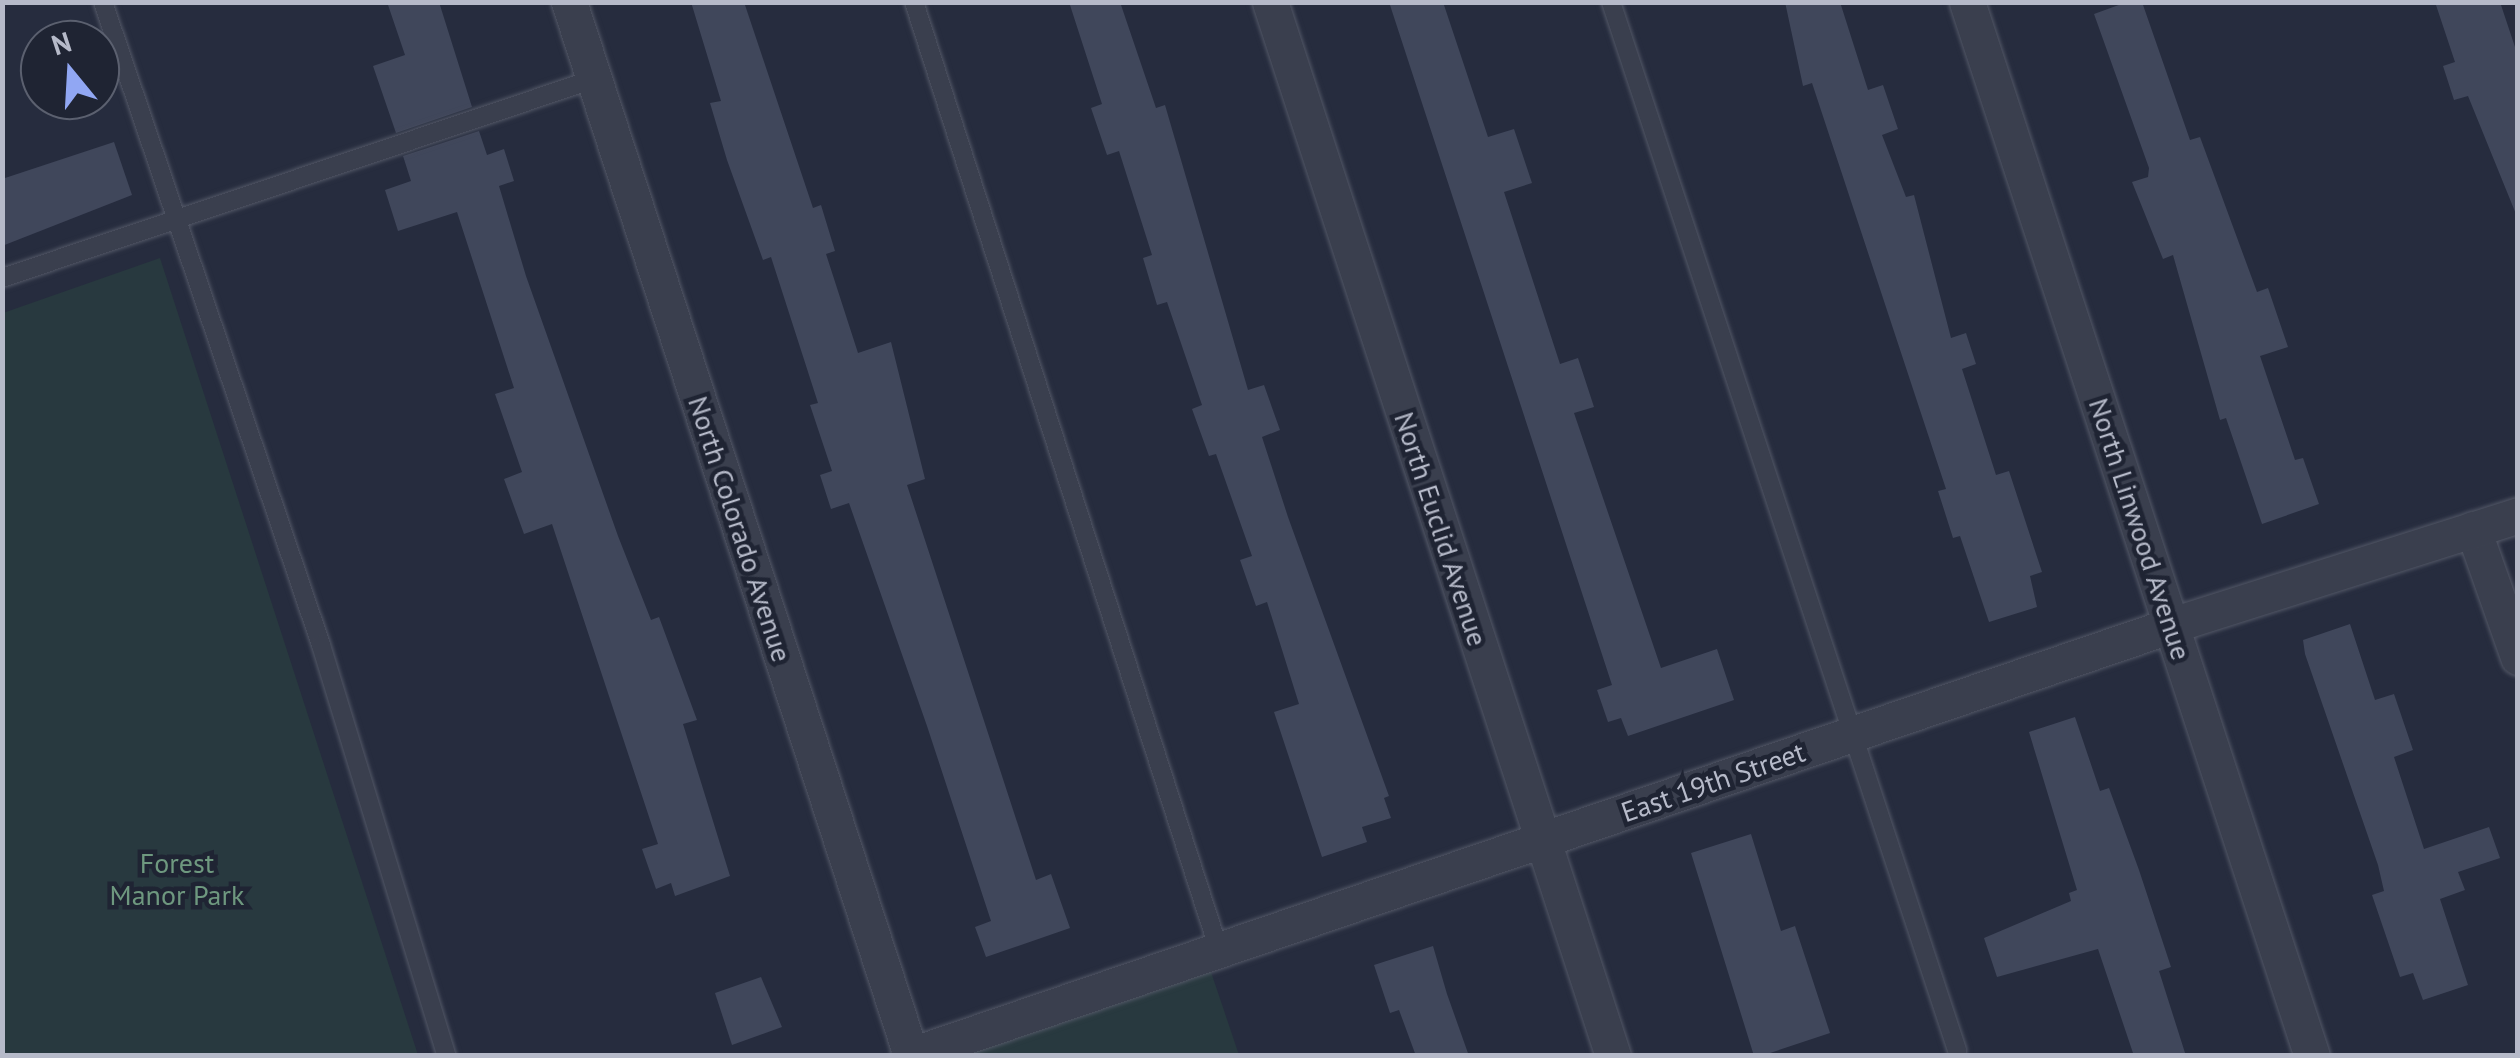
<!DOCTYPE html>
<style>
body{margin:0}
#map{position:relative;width:2520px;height:1058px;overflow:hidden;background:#262c3e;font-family:"PT Sans",sans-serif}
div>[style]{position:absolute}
.green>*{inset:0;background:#28393f}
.building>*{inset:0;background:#40475b}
.roads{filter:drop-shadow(0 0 2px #525766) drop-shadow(0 0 2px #525766)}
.service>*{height:18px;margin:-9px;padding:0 9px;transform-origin:9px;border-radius:9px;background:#3a3f4e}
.minor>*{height:35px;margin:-17.5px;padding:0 17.5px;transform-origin:17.5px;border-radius:17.5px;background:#3a3f4e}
span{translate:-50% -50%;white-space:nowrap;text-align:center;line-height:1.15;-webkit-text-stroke:9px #1f2433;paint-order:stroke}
.street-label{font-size:28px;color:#b6bac9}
.park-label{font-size:28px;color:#6e987f}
.frame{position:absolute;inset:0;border:5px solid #b6bac9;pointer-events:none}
.north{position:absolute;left:20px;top:20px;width:100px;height:100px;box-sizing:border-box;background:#1f2433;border:2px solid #5b606f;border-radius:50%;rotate:342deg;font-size:28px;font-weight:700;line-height:40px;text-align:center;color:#b6bac9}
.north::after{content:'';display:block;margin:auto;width:35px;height:45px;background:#91a7f3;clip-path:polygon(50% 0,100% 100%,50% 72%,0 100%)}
</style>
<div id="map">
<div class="green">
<i style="clip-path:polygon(160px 258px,418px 1055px,3px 1055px,3px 313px)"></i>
<i style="clip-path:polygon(1210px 969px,1239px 1055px,946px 1056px)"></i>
</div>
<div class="building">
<i style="clip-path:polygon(387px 2px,439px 2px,472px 107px,396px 133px,373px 66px,405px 55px)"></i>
<i style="clip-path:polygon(691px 2px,744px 2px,813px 208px,821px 205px,835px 251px,826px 254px,858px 353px,891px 342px,925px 479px,907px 485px,1036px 880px,1051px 874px,1070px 928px,986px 957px,975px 927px,991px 921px,927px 726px,849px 503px,831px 509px,820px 475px,832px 471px,810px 405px,818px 403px,771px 257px,763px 260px,727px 160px,710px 103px,721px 101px)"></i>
<i style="clip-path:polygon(1069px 2px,1120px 2px,1156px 108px,1165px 105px,1248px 390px,1264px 385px,1280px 430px,1262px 437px,1288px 517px,1389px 796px,1384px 798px,1391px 818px,1362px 827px,1367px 842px,1322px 857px,1274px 712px,1299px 704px,1267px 602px,1256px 606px,1240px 560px,1252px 556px,1216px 454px,1209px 456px,1192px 409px,1202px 405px,1167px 302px,1157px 305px,1143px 258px,1152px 255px,1119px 151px,1107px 155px,1091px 108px,1102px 104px)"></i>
<i style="clip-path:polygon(1389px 2px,1443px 2px,1488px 137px,1514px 129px,1532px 183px,1504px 192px,1560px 364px,1578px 358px,1594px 407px,1574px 413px,1661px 668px,1717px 649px,1734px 700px,1628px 736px,1621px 718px,1608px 722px,1597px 690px,1612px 685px)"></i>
<i style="clip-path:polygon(1785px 2px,1840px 2px,1868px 90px,1883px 85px,1898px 129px,1882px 135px,1906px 197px,1914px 195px,1951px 338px,1966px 333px,1976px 364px,1962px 369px,1996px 475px,2009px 471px,2042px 572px,2030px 576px,2037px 607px,1989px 622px,1960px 536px,1953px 538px,1938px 491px,1946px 489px,1812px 83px,1803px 86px)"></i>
<i style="clip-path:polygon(2127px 2px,2142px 2px,2190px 140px,2200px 137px,2257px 292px,2268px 288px,2288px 347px,2260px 356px,2295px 460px,2303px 458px,2319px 504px,2262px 524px,2226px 418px,2220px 420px,2173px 255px,2163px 259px,2132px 182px,2148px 177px,2149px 168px,2094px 14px)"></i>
<i style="clip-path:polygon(2435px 2px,2500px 2px,2518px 56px,2518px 219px,2468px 96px,2454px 100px,2443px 66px,2455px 62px)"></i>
<i style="clip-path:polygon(479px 131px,487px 155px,504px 149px,514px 181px,499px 186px,526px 276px,618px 536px,651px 620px,659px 617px,697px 720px,683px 724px,730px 876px,675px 896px,671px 883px,656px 889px,642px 849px,658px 844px,552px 524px,524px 534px,504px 479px,522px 472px,495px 394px,514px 388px,457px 212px,398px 231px,385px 190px,411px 181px,403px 156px)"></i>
<i style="clip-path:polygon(114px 142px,132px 195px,2px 246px,2px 179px)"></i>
<i style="clip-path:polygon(2350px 624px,2375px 700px,2394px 694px,2413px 750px,2394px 757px,2424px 849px,2489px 827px,2500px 858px,2458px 872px,2465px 890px,2440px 899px,2468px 985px,2423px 1000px,2413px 973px,2400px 977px,2372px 895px,2384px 891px,2378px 865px,2305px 654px,2303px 640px)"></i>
<i style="clip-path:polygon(2075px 717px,2100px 791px,2109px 788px,2139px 870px,2171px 967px,2159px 971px,2186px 1056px,2134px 1056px,2098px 949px,1997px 977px,1984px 938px,2071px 901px,2069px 893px,2077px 890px,2029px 732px)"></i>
<i style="clip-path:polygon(1751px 834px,1781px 931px,1795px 926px,1830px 1033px,1761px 1056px,1754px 1056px,1691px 853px)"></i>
<i style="clip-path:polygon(1433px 946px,1447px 994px,1469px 1056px,1416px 1056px,1399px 1010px,1390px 1013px,1374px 965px)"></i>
<i style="clip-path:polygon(761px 977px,782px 1027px,732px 1045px,715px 993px)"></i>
</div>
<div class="roads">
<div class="service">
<i style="left:103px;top:2px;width:679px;rotate:71.27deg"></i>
<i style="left:321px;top:645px;width:430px;rotate:73deg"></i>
<i style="left:914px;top:2px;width:996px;rotate:72.17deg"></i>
<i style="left:1611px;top:2px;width:1104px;rotate:71.73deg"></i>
<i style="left:2px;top:278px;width:625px;rotate:-18.58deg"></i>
</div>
<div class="minor">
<i style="left:569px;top:2px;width:1107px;rotate:72.01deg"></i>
<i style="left:1270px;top:2px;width:1108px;rotate:71.97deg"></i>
<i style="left:1967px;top:2px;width:1109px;rotate:71.88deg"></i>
<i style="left:2473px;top:529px;width:136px;rotate:70.6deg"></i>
<i style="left:908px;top:1056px;width:1335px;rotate:-18.83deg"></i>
<i style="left:2172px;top:625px;width:363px;rotate:-17.6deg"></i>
</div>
</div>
<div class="street-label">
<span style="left:740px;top:529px;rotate:72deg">North Colorado Avenue</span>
<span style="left:1441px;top:529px;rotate:72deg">North Euclid Avenue</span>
<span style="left:2140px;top:529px;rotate:72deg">North Linwood Avenue</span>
<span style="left:1713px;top:782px;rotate:-19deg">East 19th Street</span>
</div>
<div class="park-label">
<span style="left:177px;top:879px">Forest<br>Manor Park</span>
</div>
<div class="frame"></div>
<div class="north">N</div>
</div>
